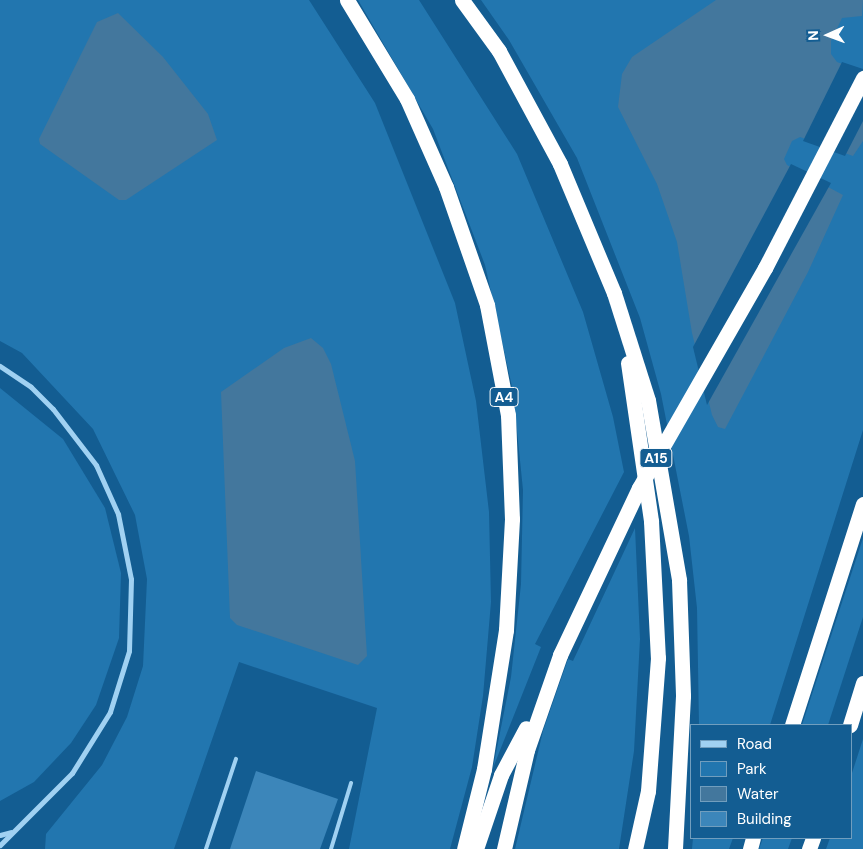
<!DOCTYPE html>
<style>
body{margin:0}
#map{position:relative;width:863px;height:849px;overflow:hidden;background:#135d92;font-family:"DM Sans",sans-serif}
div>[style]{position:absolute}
.green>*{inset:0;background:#2276af}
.water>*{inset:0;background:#43779d}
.pier>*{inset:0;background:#135d92}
.building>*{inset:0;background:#3c86ba}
.service>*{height:4px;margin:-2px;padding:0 2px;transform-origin:2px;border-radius:2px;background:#a0d1f2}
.minor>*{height:5px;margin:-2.5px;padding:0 2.5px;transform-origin:2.5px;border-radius:2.5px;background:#a0d1f2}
.motorway>*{height:15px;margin:-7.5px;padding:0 7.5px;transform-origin:7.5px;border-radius:7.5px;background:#fff}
.motorway-bridge>*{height:15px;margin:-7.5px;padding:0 7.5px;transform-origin:7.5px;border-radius:7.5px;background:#fff}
span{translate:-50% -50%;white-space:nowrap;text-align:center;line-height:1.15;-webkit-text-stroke:4.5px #135d92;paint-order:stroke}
.shield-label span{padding:1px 4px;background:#135d92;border:1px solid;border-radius:4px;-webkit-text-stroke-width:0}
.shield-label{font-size:14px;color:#fff;font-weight:700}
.legend{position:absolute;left:690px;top:724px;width:162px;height:115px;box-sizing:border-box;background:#135d92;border:1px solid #719ebe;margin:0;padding:6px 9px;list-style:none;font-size:15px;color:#fff}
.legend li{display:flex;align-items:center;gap:10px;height:25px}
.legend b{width:25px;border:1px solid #719ebe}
.north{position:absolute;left:803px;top:10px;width:50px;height:50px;-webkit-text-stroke:4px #135d92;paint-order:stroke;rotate:268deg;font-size:14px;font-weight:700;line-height:20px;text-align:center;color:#fff}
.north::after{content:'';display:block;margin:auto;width:18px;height:22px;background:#fff;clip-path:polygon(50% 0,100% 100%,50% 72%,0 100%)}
</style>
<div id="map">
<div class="green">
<i style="clip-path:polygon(0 0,309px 0,375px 103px,455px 303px,476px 401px,489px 512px,491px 602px,483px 696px,472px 767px,450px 849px,349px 849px,377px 708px,239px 662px,174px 849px,45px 849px,46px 834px,102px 765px,127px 717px,143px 666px,147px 579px,135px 515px,93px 429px,22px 353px,0 341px)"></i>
<i style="clip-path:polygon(358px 0,419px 0,517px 154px,583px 312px,613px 417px,624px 472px,535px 644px,541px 647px,493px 768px,511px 677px,521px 584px,523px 490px,513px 391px,485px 265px,433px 129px)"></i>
<i style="clip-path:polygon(481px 0,863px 0,863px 430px,770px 725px,699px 725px,697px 608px,689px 536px,661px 394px,640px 318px,577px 158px,509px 40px)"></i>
<i style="clip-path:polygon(0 388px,63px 439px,105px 508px,121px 573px,119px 638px,96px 705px,71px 743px,34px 782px,0 801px)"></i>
<i style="clip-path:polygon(635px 528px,640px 639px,634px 751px,619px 849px,515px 849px,543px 731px,568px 659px,573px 661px)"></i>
<i style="clip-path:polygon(863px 538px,863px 617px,828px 725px,802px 725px)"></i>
<i style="clip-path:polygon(863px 739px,863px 849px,826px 849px,830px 838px,852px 838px,852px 773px)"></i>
<i style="clip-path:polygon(693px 838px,733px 838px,729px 849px,692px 849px)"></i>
<i style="clip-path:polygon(763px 838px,792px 838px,788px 849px,759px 849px)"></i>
</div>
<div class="water">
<i style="clip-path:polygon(716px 0,863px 0,862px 16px,842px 18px,831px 41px,831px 54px,837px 62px,863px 72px,863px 141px,853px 156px,800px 137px,792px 141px,784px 159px,787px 165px,843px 195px,808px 272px,725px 429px,718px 427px,712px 415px,692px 333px,677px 242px,657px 184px,618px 107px,622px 74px,632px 57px)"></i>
<i style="clip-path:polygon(118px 13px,163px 57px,208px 114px,217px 140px,126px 200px,119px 200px,40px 144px,39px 139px,97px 22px)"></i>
<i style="clip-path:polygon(311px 338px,323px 348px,331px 364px,355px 461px,367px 656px,358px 665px,237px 625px,230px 618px,221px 392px,284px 348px)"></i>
</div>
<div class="pier">
<i style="clip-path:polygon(842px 62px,863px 69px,863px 121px,845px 156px,803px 141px)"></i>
<i style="clip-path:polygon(791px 164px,831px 183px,707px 405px,693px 347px)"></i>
</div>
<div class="building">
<i style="clip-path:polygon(256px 771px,338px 799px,320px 849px,230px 849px)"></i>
</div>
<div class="service">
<i style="left:206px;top:849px;width:95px;rotate:-71.6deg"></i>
<i style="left:331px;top:849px;width:69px;rotate:-73.1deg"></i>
</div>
<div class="minor">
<i style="left:0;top:366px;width:37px;rotate:34deg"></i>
<i style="left:31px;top:387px;width:31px;rotate:45deg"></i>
<i style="left:53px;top:409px;width:71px;rotate:52.5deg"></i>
<i style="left:96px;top:465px;width:54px;rotate:65.8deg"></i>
<i style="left:118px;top:514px;width:66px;rotate:78.7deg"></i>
<i style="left:131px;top:579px;width:72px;rotate:91.6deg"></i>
<i style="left:129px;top:651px;width:64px;rotate:107.3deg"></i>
<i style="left:110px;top:712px;width:72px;rotate:121.9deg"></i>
<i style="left:72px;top:773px;width:102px;rotate:135deg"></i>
<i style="left:0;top:835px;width:11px;rotate:-15deg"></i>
</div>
<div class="motorway">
<i style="left:347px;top:0;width:116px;rotate:58.8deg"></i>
<i style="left:407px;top:99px;width:96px;rotate:66.1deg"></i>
<i style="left:446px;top:187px;width:125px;rotate:70.8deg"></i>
<i style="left:487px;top:305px;width:112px;rotate:79.2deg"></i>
<i style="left:508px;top:415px;width:104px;rotate:87.8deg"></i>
<i style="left:512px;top:519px;width:111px;rotate:93.1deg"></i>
<i style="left:506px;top:630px;width:141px;rotate:99deg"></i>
<i style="left:484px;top:769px;width:82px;rotate:104deg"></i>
<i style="left:462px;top:0;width:63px;rotate:54deg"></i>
<i style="left:499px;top:51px;width:128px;rotate:61.6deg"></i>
<i style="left:560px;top:164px;width:140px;rotate:67.3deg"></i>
<i style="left:614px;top:293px;width:112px;rotate:72.4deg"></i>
<i style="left:648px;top:400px;width:183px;rotate:80.2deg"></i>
<i style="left:679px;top:580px;width:116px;rotate:88deg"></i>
<i style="left:683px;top:696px;width:153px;rotate:93deg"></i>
<i style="left:765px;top:268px;width:214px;rotate:-62.7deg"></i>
<i style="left:628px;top:363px;width:160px;rotate:81.7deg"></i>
<i style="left:651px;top:521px;width:137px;rotate:87.1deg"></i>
<i style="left:658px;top:658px;width:133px;rotate:94.3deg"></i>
<i style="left:648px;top:791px;width:59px;rotate:102.6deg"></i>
<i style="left:792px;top:725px;width:232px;rotate:-72.2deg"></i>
<i style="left:850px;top:725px;width:44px;rotate:-72.8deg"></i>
<i style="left:476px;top:849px;width:78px;rotate:-71.3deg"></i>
<i style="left:501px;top:775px;width:53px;rotate:-62deg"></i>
<i style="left:504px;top:849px;width:102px;rotate:-76.9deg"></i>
<i style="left:527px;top:750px;width:101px;rotate:-70.8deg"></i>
<i style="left:750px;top:849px;width:11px;rotate:-75deg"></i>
<i style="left:809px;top:849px;width:12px;rotate:-70deg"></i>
</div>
<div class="motorway-bridge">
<i style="left:560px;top:655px;width:185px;rotate:-64.7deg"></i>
<i style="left:639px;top:488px;width:254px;rotate:-60.2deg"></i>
</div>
<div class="shield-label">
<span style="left:504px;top:397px">A4</span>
<span style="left:656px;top:458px">A15</span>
</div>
<ul class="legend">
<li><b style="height:6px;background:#a0d1f2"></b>Road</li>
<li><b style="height:14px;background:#2276af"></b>Park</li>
<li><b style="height:14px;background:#43779d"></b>Water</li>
<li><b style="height:14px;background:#3c86ba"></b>Building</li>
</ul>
<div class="north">N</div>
</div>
